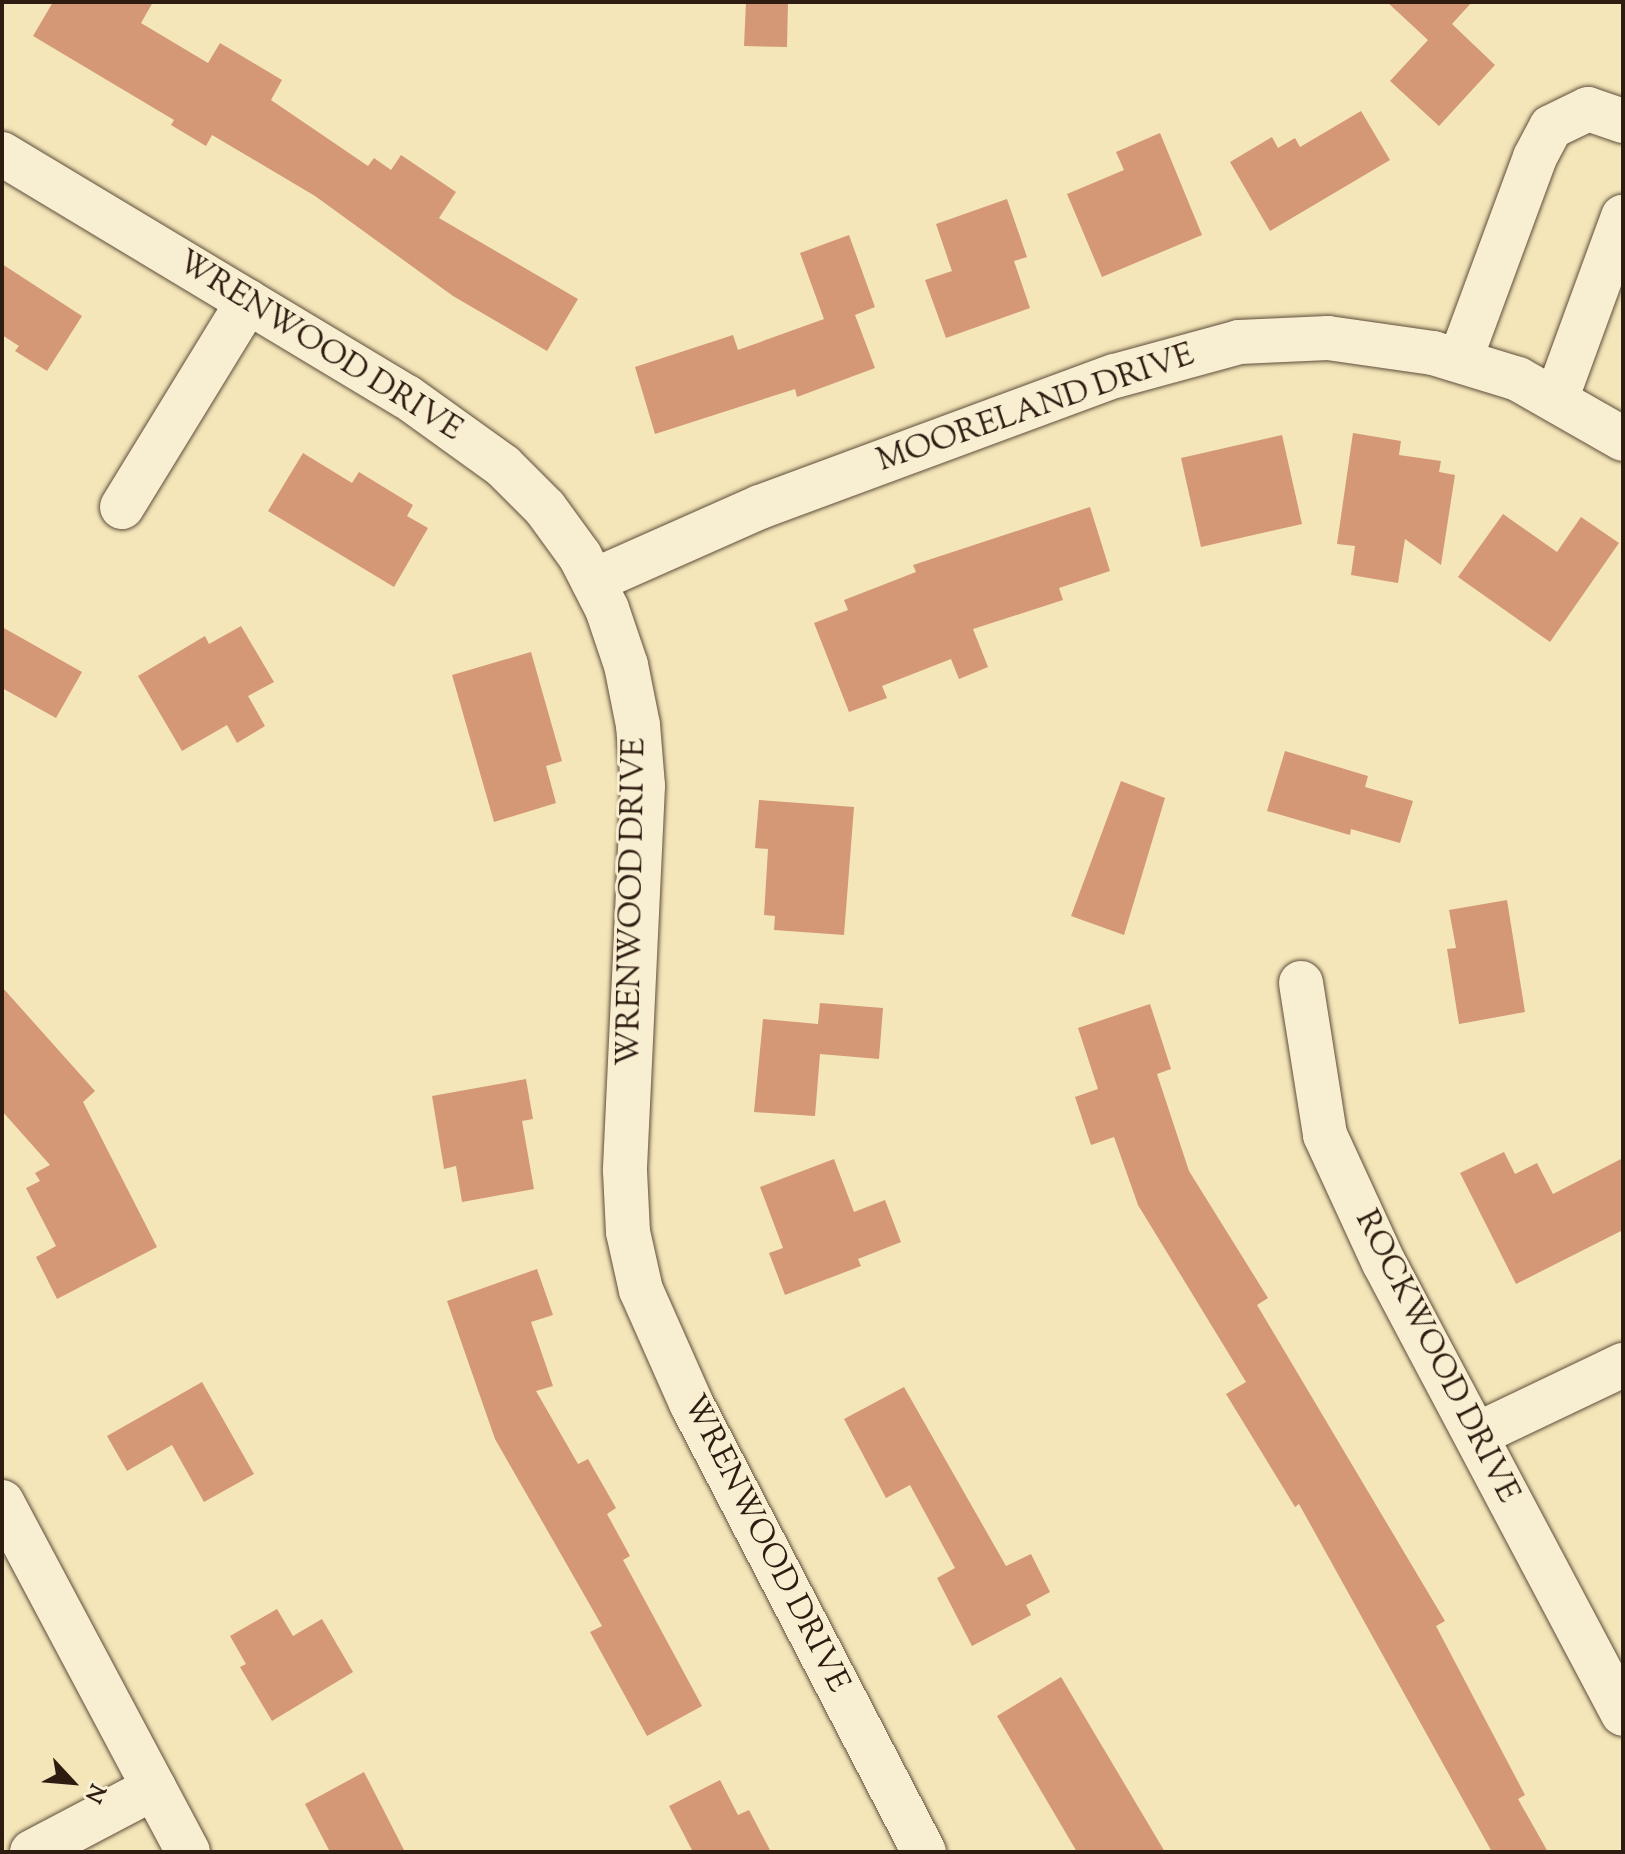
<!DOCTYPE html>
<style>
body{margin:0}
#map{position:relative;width:1625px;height:1854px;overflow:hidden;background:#f4e6b9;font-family:"Sorts Mill Goudy",serif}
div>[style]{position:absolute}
.building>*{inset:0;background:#d49877}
.roads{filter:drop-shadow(0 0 2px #604e3b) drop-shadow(0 0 2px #604e3b)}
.minor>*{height:44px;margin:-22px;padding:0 22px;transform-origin:22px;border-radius:22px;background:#f8efd2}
span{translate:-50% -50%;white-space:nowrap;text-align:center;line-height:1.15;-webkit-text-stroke:6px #f8efd2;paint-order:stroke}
.street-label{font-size:32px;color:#2f1c11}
.frame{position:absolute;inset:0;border:4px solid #2f1c11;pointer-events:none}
.north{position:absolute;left:32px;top:1742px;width:80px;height:80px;-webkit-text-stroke:6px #f8efd2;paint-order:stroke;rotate:116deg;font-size:22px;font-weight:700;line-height:32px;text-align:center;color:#2f1c11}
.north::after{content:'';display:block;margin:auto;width:28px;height:36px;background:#2f1c11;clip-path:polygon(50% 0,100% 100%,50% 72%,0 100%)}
</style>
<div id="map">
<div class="building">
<i style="clip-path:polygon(53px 2px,153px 2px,141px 23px,208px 63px,220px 43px,282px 80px,271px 100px,368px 166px,374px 158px,391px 170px,401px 155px,456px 192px,439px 218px,578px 299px,547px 351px,453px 296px,315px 196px,212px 135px,206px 146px,171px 125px,174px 120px,33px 36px)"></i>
<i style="clip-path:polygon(746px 2px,788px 2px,787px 47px,744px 46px)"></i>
<i style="clip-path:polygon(1387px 2px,1472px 2px,1452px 24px,1495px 65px,1439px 126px,1390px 81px,1428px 40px)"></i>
<i style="clip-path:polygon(1361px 111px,1390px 160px,1270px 231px,1230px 162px,1272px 137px,1278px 148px,1295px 138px,1300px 147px)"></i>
<i style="clip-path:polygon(1160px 133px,1202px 235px,1102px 277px,1067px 194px,1124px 170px,1116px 152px)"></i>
<i style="clip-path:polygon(1007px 199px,1027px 257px,1014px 261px,1030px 308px,946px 338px,925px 280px,952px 271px,936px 224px)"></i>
<i style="clip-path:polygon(849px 235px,875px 307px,855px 315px,875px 368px,797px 397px,795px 389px,655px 434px,635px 367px,733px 335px,738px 350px,824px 319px,800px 253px)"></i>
<i style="clip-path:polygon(2px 264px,82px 316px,47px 371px,15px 351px,19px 346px,2px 335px)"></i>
<i style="clip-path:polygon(1353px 433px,1401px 441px,1399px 455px,1441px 461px,1439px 472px,1455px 475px,1441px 565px,1405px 539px,1398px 583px,1351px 575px,1355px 546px,1337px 544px)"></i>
<i style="clip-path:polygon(1282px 435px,1302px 524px,1201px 547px,1181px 458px)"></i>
<i style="clip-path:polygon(303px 453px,352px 483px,359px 472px,413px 505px,407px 516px,428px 528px,394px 587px,268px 511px)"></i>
<i style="clip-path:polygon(1090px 507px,1110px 571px,1059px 588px,1063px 600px,973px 629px,988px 667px,959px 679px,951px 659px,882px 686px,887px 698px,849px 712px,814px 623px,848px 610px,844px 600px,916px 572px,913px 565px)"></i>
<i style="clip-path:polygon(1503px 514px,1557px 552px,1581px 517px,1619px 543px,1550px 642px,1458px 577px)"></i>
<i style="clip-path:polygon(241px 626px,274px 682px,248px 696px,265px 726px,237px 743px,227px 725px,182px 751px,138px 676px,205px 636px,209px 644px)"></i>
<i style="clip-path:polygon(2px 627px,82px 672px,56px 718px,2px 688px)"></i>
<i style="clip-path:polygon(531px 652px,562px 761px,546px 766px,556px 803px,494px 822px,452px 675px)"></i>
<i style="clip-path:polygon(1285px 751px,1368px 776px,1365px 787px,1413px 801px,1400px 843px,1351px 829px,1350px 835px,1267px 811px)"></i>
<i style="clip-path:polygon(1121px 781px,1165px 798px,1124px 935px,1071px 916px)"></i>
<i style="clip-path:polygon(759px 800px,854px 807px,844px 935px,774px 930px,775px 916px,764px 915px,768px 849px,755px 848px)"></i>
<i style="clip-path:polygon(1507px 900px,1525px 1012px,1459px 1024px,1447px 949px,1456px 948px,1449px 910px)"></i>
<i style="clip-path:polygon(2px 987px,95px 1091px,83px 1102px,157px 1247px,57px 1299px,36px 1257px,56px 1246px,26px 1188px,40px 1181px,35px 1173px,50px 1165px,2px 1111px)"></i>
<i style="clip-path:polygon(820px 1003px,883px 1008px,879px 1059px,820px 1054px,815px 1116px,754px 1112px,763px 1019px,818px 1024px)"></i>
<i style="clip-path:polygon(1150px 1004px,1171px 1069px,1157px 1074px,1189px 1171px,1268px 1298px,1257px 1305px,1445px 1621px,1436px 1626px,1525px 1795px,1518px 1799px,1548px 1852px,1492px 1852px,1299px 1504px,1295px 1507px,1226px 1394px,1246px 1382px,1138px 1205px,1114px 1137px,1091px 1145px,1075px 1097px,1098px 1089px,1078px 1028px)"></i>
<i style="clip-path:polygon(526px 1079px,533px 1119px,522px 1121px,534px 1189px,462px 1202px,456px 1166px,444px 1169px,432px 1096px)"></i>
<i style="clip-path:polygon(1504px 1152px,1515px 1174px,1537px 1163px,1553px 1194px,1623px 1158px,1623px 1230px,1516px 1284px,1460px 1173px)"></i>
<i style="clip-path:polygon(834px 1159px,854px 1212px,885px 1200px,901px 1242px,858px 1259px,861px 1266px,785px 1295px,769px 1253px,783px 1248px,760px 1187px)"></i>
<i style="clip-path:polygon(537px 1269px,553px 1315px,531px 1322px,553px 1386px,536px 1391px,578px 1464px,588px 1459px,616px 1508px,607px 1514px,630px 1556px,623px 1560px,702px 1706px,647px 1736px,590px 1632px,602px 1626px,495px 1439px,447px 1301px)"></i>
<i style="clip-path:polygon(202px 1382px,254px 1474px,204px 1502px,172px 1445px,127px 1471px,107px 1436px)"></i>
<i style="clip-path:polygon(904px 1387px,1006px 1566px,1031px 1554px,1050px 1592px,1026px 1605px,1031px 1615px,972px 1646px,937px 1578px,955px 1568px,910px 1485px,886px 1498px,844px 1419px)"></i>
<i style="clip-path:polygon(277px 1609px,293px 1636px,322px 1619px,353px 1672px,272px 1721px,240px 1667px,246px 1664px,230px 1636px)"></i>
<i style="clip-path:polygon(1061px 1677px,1165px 1852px,1077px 1852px,997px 1716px)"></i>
<i style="clip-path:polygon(364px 1772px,405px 1852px,330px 1852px,305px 1804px)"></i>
<i style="clip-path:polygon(720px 1780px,738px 1815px,749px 1810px,771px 1852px,693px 1852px,669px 1806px)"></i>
</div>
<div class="roads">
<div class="minor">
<i style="left:2px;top:154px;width:472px;rotate:31deg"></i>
<i style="left:407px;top:397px;width:118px;rotate:35.7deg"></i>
<i style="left:503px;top:466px;width:59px;rotate:45deg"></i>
<i style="left:545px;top:508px;width:59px;rotate:53.9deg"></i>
<i style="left:580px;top:556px;width:59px;rotate:63deg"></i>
<i style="left:607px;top:609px;width:59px;rotate:71.3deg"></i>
<i style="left:626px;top:665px;width:61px;rotate:78.7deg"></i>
<i style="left:638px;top:725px;width:61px;rotate:85.3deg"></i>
<i style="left:643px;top:786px;width:385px;rotate:92.7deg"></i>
<i style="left:625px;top:1171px;width:61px;rotate:87.2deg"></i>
<i style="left:628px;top:1232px;width:59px;rotate:77.4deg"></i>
<i style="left:641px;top:1290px;width:124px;rotate:66.1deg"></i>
<i style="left:691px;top:1403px;width:506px;rotate:62.57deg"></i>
<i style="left:1460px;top:360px;width:216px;rotate:-69.7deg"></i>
<i style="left:1535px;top:157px;width:34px;rotate:-62deg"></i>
<i style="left:1551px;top:127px;width:41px;rotate:-25.9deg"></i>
<i style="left:1588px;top:109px;width:37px;rotate:19deg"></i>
<i style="left:1557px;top:397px;width:192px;rotate:-69.9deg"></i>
<i style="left:122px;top:507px;width:241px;rotate:-58.5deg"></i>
<i style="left:593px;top:581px;width:183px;rotate:-23.9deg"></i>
<i style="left:760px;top:507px;width:378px;rotate:-20.3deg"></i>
<i style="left:1115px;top:376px;width:129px;rotate:-15.3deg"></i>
<i style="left:1239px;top:342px;width:89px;rotate:-2.6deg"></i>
<i style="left:1328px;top:338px;width:106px;rotate:8.1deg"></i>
<i style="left:1433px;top:353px;width:89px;rotate:17deg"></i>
<i style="left:1518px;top:379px;width:121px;rotate:29.7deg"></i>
<i style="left:1301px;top:983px;width:154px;rotate:81deg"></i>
<i style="left:1325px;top:1135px;width:141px;rotate:65.3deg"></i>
<i style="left:1384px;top:1263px;width:510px;rotate:62.08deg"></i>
<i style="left:1476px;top:1435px;width:163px;rotate:-25.5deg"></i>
<i style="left:2px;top:1502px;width:396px;rotate:62deg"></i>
<i style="left:32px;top:1852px;width:138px;rotate:-27.7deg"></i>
</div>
</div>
<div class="street-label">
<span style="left:319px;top:347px;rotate:32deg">WRENWOOD DRIVE</span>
<span style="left:1036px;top:409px;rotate:-19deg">MOORELAND DRIVE</span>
<span style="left:633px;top:902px;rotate:-89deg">WRENWOOD DRIVE</span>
<span style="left:1436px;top:1357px;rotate:63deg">ROCKWOOD DRIVE</span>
<span style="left:765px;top:1544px;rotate:63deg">WRENWOOD DRIVE</span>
</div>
<div class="frame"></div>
<div class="north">N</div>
</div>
